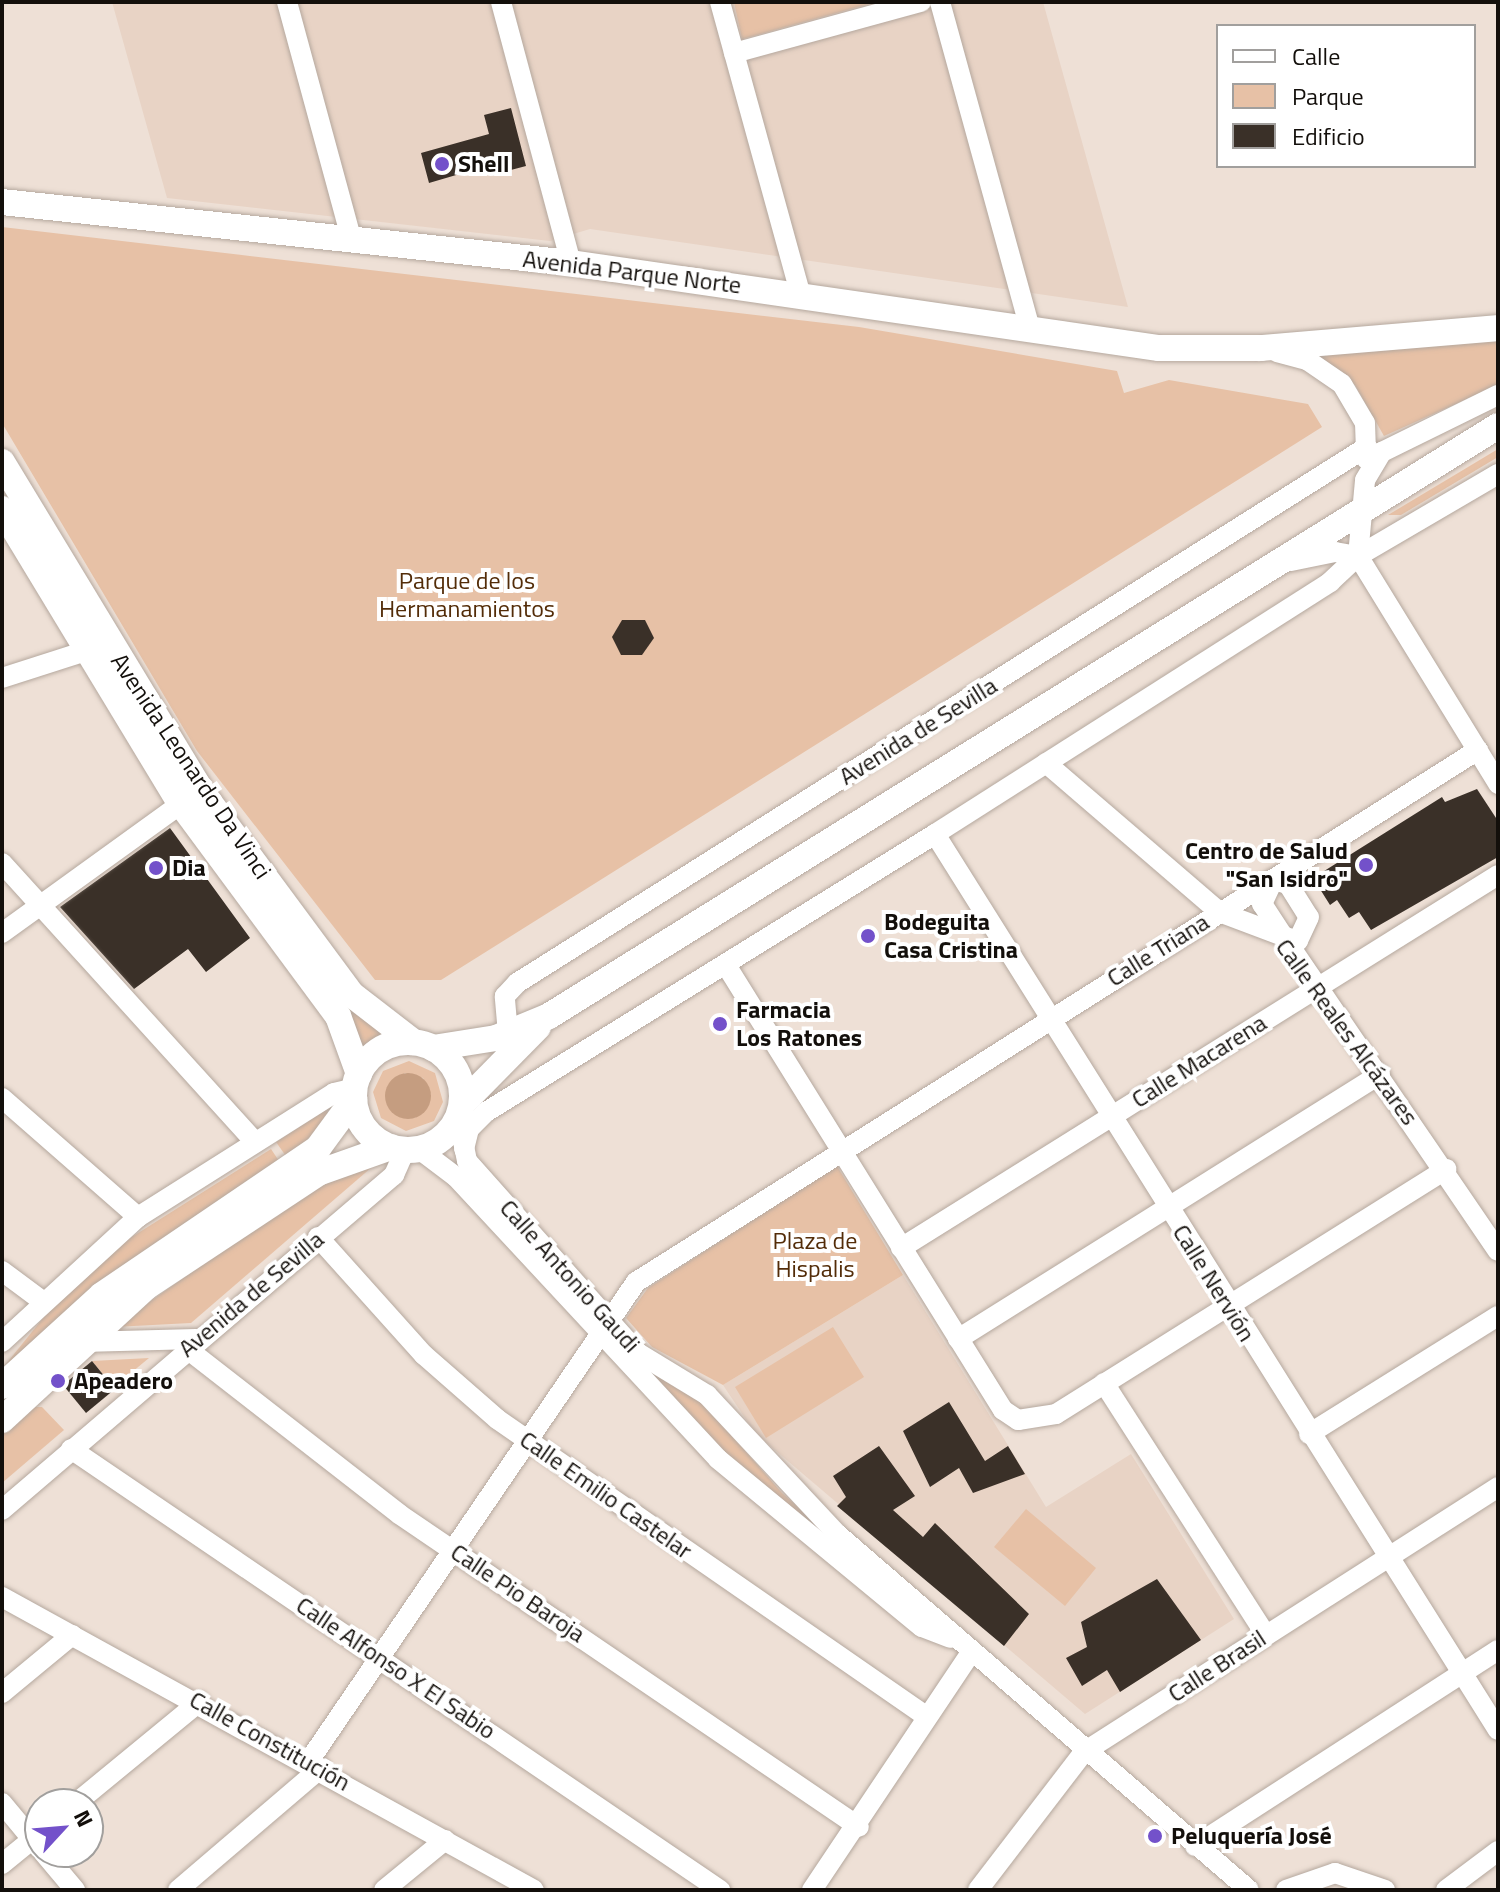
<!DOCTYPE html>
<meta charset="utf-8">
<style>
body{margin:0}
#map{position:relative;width:1500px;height:1892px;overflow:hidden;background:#eee0d6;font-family:"Titillium Web",sans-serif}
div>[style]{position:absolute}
.built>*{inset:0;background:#e8d3c5}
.green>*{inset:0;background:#e7c1a6}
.water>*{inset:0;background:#c59d80}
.round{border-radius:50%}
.building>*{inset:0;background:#3a3028}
.roads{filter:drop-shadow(0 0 2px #b5a89e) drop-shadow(0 0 2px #b5a89e)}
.street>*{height:20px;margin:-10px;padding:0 10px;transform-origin:10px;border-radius:10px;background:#fff}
.secondary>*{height:26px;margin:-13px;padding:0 13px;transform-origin:13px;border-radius:13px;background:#fff}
.secondary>.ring{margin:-13px;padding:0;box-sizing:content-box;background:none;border:26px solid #fff;border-radius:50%}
.dots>*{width:22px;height:22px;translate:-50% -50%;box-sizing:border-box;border:4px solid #fff;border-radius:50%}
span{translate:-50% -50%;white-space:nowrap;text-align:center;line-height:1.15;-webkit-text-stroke:8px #fff;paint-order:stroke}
.poi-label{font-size:24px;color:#130f0b;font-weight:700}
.left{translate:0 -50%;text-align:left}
.right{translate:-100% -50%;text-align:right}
.street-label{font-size:24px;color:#130f0b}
.park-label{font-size:24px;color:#532c08}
.frame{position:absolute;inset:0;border:4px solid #130f0b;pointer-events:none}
.legend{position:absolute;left:1216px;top:24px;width:260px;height:144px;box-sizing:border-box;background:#fff;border:2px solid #a19f9d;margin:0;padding:10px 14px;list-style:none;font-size:24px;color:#130f0b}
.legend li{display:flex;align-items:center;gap:16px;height:40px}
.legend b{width:40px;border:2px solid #a19f9d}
.north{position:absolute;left:24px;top:1788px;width:80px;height:80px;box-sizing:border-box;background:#fff;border:2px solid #a19f9d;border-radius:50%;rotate:64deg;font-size:22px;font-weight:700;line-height:32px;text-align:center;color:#130f0b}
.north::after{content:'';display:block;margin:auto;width:28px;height:36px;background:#7351ca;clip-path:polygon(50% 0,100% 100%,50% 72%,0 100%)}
</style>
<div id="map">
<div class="built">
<i style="clip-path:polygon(112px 2px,1043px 2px,1128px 307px,590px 229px,550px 241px,167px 198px)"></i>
<i style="clip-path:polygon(903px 1275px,1046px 1507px,1131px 1454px,1234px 1619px,1085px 1714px,755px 1433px,723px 1385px)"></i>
</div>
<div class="green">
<i style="clip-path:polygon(734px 2px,876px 2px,742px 39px)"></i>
<i style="clip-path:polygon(2px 227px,859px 327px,1117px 371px,1124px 393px,1169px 380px,1308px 404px,1322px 427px,441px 980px,375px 980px,197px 751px,2px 423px)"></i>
<i style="clip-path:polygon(1498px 340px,1498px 385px,1384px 436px,1355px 385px,1315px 355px)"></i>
<i style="clip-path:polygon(1498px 449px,1498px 457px,1401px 515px,1388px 515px)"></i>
<i style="clip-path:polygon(313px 963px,392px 1036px,365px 1051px)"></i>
<i style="clip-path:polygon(evenodd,409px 1061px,435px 1073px,443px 1102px,434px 1121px,406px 1131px,381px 1118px,373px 1092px,383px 1071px,409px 1061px,405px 1073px,423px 1078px,431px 1095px,415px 1118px,400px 1117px,387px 1104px,388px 1085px,405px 1073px)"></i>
<i style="clip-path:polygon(326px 1110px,332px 1119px,288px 1159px,276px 1142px)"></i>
<i style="clip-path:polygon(271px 1149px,281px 1164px,2px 1369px,56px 1302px,116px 1247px)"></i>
<i style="clip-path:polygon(837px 1166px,903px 1275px,723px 1385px,652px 1347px,626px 1318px,648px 1288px)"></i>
<i style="clip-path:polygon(372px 1167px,191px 1323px,114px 1327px,308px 1190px)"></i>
<i style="clip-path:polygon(833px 1327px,864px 1377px,766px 1438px,735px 1387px)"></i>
<i style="clip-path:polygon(149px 1358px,114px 1387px,92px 1361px)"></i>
<i style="clip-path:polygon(641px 1363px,704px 1404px,782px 1493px,828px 1534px,825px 1540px,715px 1448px)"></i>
<i style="clip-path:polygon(32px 1407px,42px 1407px,64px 1430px,2px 1483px,2px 1433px)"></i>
<i style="clip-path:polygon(1026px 1509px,1096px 1568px,1065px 1606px,994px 1547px)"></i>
</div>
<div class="water">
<i class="round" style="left:385px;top:1073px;width:46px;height:46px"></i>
</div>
<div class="building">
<i style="clip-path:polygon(511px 108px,526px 166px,500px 173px,497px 163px,429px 183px,421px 153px,489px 134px,484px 115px)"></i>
<i style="clip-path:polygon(622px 620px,645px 620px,654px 638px,642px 655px,621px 655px,612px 637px)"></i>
<i style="clip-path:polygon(1477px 789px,1498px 821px,1498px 857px,1371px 930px,1359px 912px,1349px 918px,1337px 900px,1330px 905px,1313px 878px,1442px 797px,1445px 802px)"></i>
<i style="clip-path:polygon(170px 828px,250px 938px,206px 972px,188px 949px,134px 989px,60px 907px)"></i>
<i style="clip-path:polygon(92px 1361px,115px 1389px,86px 1413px,63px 1385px)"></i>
<i style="clip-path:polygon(949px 1402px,985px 1461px,1008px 1446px,1025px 1474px,973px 1493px,959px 1468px,930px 1487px,903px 1431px)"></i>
<i style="clip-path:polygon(879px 1446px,915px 1496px,893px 1510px,923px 1537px,935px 1523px,1029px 1614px,1004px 1646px,837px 1506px,846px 1497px,833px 1476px)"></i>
<i style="clip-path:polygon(1157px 1579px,1201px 1640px,1120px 1692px,1107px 1670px,1082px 1686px,1066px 1658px,1087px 1647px,1081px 1622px)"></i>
</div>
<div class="roads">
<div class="street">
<i style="left:287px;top:2px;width:244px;rotate:74.8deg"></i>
<i style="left:501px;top:2px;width:270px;rotate:75deg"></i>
<i style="left:720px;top:2px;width:302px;rotate:74.6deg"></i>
<i style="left:940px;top:2px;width:338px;rotate:74.6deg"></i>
<i style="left:734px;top:53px;width:194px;rotate:-15.3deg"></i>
<i style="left:1277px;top:352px;width:31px;rotate:15deg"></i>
<i style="left:1307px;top:360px;width:42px;rotate:34.4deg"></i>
<i style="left:1342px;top:384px;width:45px;rotate:59.5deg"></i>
<i style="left:1365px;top:423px;width:36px;rotate:88deg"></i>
<i style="left:1498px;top:474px;width:162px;rotate:149.6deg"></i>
<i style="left:1358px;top:556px;width:268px;rotate:58.4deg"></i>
<i style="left:1358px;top:556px;width:76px;rotate:-84.7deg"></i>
<i style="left:1365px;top:480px;width:33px;rotate:-59deg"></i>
<i style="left:1382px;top:452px;width:129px;rotate:-26.2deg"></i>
<i style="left:1291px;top:561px;width:45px;rotate:-11.6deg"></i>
<i style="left:1335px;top:552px;width:23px;rotate:10deg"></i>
<i style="left:2px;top:678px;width:88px;rotate:-17.8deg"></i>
<i style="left:1046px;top:763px;width:228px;rotate:40.7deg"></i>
<i style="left:1219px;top:912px;width:68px;rotate:20.6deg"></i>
<i style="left:1283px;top:936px;width:381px;rotate:55.7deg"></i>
<i style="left:935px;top:834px;width:1058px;rotate:57.86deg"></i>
<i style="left:2px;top:863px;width:375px;rotate:47.8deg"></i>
<i style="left:1273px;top:880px;width:16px;rotate:15deg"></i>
<i style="left:1288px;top:884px;width:39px;rotate:58deg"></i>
<i style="left:1309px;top:917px;width:26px;rotate:115deg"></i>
<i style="left:1298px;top:941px;width:16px;rotate:-162deg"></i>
<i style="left:1283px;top:936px;width:38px;rotate:-123deg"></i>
<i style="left:1262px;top:904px;width:26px;rotate:-65deg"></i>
<i style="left:2px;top:933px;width:221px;rotate:-35.8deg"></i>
<i style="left:726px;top:965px;width:524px;rotate:58.1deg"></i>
<i style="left:1003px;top:1410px;width:18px;rotate:34deg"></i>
<i style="left:1018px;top:1420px;width:38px;rotate:-9deg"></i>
<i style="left:1056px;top:1414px;width:461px;rotate:-32.1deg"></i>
<i style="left:508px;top:1034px;width:38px;rotate:-95deg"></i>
<i style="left:505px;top:996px;width:18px;rotate:-47deg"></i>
<i style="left:517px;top:983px;width:1005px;rotate:-32.24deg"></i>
<i style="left:2px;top:1098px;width:181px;rotate:41.2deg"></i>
<i style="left:458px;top:1117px;width:45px;rotate:78.4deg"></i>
<i style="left:467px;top:1161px;width:257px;rotate:48.3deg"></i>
<i style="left:638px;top:1353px;width:81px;rotate:31.3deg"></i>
<i style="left:707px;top:1395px;width:190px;rotate:46.9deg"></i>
<i style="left:837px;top:1534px;width:544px;rotate:40.83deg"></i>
<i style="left:419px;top:1149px;width:46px;rotate:37.1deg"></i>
<i style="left:456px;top:1177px;width:385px;rotate:47.1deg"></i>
<i style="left:718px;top:1459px;width:264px;rotate:39.5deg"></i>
<i style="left:922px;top:1627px;width:30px;rotate:21deg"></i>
<i style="left:464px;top:1149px;width:21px;rotate:-76deg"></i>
<i style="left:469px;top:1129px;width:24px;rotate:-45deg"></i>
<i style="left:486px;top:1112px;width:528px;rotate:-31.76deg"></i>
<i style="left:935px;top:834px;width:469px;rotate:-32.5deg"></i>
<i style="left:1330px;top:582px;width:38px;rotate:-43deg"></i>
<i style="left:318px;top:1237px;width:159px;rotate:48.1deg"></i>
<i style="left:424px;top:1355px;width:97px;rotate:41.2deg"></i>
<i style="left:497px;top:1419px;width:522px;rotate:34.7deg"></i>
<i style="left:901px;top:1248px;width:704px;rotate:-32deg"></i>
<i style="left:2px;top:1271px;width:49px;rotate:36.6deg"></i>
<i style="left:958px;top:1339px;width:498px;rotate:-32.1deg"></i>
<i style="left:2px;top:1342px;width:185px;rotate:-42.6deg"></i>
<i style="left:138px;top:1217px;width:232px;rotate:-32.3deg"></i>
<i style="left:334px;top:1093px;width:22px;rotate:-13deg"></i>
<i style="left:82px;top:1342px;width:114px;rotate:-1.5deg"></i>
<i style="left:186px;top:1348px;width:270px;rotate:37.9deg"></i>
<i style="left:399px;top:1514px;width:556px;rotate:34.23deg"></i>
<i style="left:1104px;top:1383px;width:300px;rotate:57.3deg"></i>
<i style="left:1309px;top:1434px;width:223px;rotate:-32deg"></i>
<i style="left:71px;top:1449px;width:785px;rotate:34.2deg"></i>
<i style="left:2px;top:1510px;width:516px;rotate:-40.52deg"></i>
<i style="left:394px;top:1175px;width:27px;rotate:-66deg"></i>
<i style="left:2px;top:1597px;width:607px;rotate:28.84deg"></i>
<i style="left:2px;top:1693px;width:91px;rotate:-39.6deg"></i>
<i style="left:309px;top:1761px;width:580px;rotate:-55.68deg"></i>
<i style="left:636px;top:1282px;width:996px;rotate:-32.29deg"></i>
<i style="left:2px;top:1803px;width:60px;rotate:50.4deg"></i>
<i style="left:75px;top:1804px;width:161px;rotate:-39.4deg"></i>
<i style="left:1195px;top:1846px;width:361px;rotate:-32.9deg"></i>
<i style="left:43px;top:1852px;width:50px;rotate:49.9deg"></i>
<i style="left:2px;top:1864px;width:49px;rotate:-39.2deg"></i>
<i style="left:178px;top:1890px;width:188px;rotate:-40.5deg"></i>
<i style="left:384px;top:1890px;width:79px;rotate:-39.3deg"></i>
<i style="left:812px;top:1890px;width:284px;rotate:-56.2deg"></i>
<i style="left:978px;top:1890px;width:174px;rotate:-52.5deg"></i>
<i style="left:1084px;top:1752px;width:492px;rotate:-32.6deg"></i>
<i style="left:1286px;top:1890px;width:52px;rotate:-19.1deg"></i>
<i style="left:1335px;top:1873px;width:53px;rotate:18.8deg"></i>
<i style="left:1446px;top:1890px;width:65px;rotate:-36.9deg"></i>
</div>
<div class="secondary">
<i style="left:2px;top:202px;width:572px;rotate:6.12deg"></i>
<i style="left:571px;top:263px;width:594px;rotate:8.23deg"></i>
<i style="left:1159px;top:348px;width:102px"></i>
<i style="left:1261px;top:348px;width:238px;rotate:-4.8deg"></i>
<i style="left:2px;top:462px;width:385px;rotate:58.8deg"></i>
<i style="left:201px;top:791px;width:252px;rotate:53.5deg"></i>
<i style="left:351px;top:994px;width:78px;rotate:37.7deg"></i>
<i style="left:2px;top:509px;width:345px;rotate:58.8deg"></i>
<i style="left:181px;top:804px;width:264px;rotate:53.5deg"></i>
<i style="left:338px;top:1016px;width:62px;rotate:70.1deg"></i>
<i class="ring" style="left:354px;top:1042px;width:82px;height:82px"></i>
<i style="left:433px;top:1048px;width:64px;rotate:-9deg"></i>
<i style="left:496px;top:1038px;width:57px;rotate:-22.5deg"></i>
<i style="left:549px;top:1016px;width:1117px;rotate:-31.87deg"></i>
<i style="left:462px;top:1104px;width:108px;rotate:-45.4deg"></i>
<i style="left:2px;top:1386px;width:135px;rotate:-42.3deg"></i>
<i style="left:102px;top:1295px;width:261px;rotate:-34.2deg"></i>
<i style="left:318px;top:1148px;width:61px;rotate:-53.7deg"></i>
<i style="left:2px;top:1420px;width:196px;rotate:-42.7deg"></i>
<i style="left:146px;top:1287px;width:206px;rotate:-33.5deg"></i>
<i style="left:318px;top:1173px;width:77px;rotate:-19.6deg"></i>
</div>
</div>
<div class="dots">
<i style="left:442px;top:164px;background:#7351ca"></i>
<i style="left:1366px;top:865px;background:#7351ca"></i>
<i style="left:156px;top:868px;background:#7351ca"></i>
<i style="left:868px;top:936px;background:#7351ca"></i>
<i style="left:720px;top:1024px;background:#7351ca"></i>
<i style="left:58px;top:1381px;background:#7351ca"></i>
<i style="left:1155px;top:1836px;background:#7351ca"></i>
</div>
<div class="poi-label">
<span class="left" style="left:458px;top:164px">Shell</span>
<span class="right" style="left:1348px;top:865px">Centro de Salud<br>"San Isidro"</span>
<span class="left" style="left:172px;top:868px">Dia</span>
<span class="left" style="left:884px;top:936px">Bodeguita<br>Casa Cristina</span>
<span class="left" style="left:736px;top:1024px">Farmacia<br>Los Ratones</span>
<span class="left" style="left:74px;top:1381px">Apeadero</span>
<span class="left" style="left:1171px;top:1836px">Peluquería José</span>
</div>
<div class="street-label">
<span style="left:632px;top:272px;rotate:7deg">Avenida Parque Norte</span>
<span style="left:918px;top:731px;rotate:-32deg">Avenida de Sevilla</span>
<span style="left:191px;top:766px;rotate:56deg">Avenida Leonardo Da Vinci</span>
<span style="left:1158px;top:950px;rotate:-32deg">Calle Triana</span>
<span style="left:1347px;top:1032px;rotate:54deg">Calle Reales Alcázares</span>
<span style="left:1199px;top:1061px;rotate:-32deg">Calle Macarena</span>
<span style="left:570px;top:1276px;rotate:48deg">Calle Antonio Gaudi</span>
<span style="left:1214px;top:1283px;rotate:58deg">Calle Nervión</span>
<span style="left:251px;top:1294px;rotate:-40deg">Avenida de Sevilla</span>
<span style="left:606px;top:1495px;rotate:35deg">Calle Emilio Castelar</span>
<span style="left:518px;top:1593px;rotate:34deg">Calle Pio Baroja</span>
<span style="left:1217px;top:1666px;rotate:-33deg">Calle Brasil</span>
<span style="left:396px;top:1668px;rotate:34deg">Calle Alfonso X El Sabio</span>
<span style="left:270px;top:1741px;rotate:29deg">Calle Constitución</span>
</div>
<div class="park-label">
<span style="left:467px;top:595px">Parque de los<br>Hermanamientos</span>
<span style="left:815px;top:1255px">Plaza de<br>Hispalis</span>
</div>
<div class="frame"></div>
<ul class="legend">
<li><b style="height:10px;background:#fff"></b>Calle</li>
<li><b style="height:22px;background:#e7c1a6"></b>Parque</li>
<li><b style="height:22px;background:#3a3028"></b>Edificio</li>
</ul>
<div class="north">N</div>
</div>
